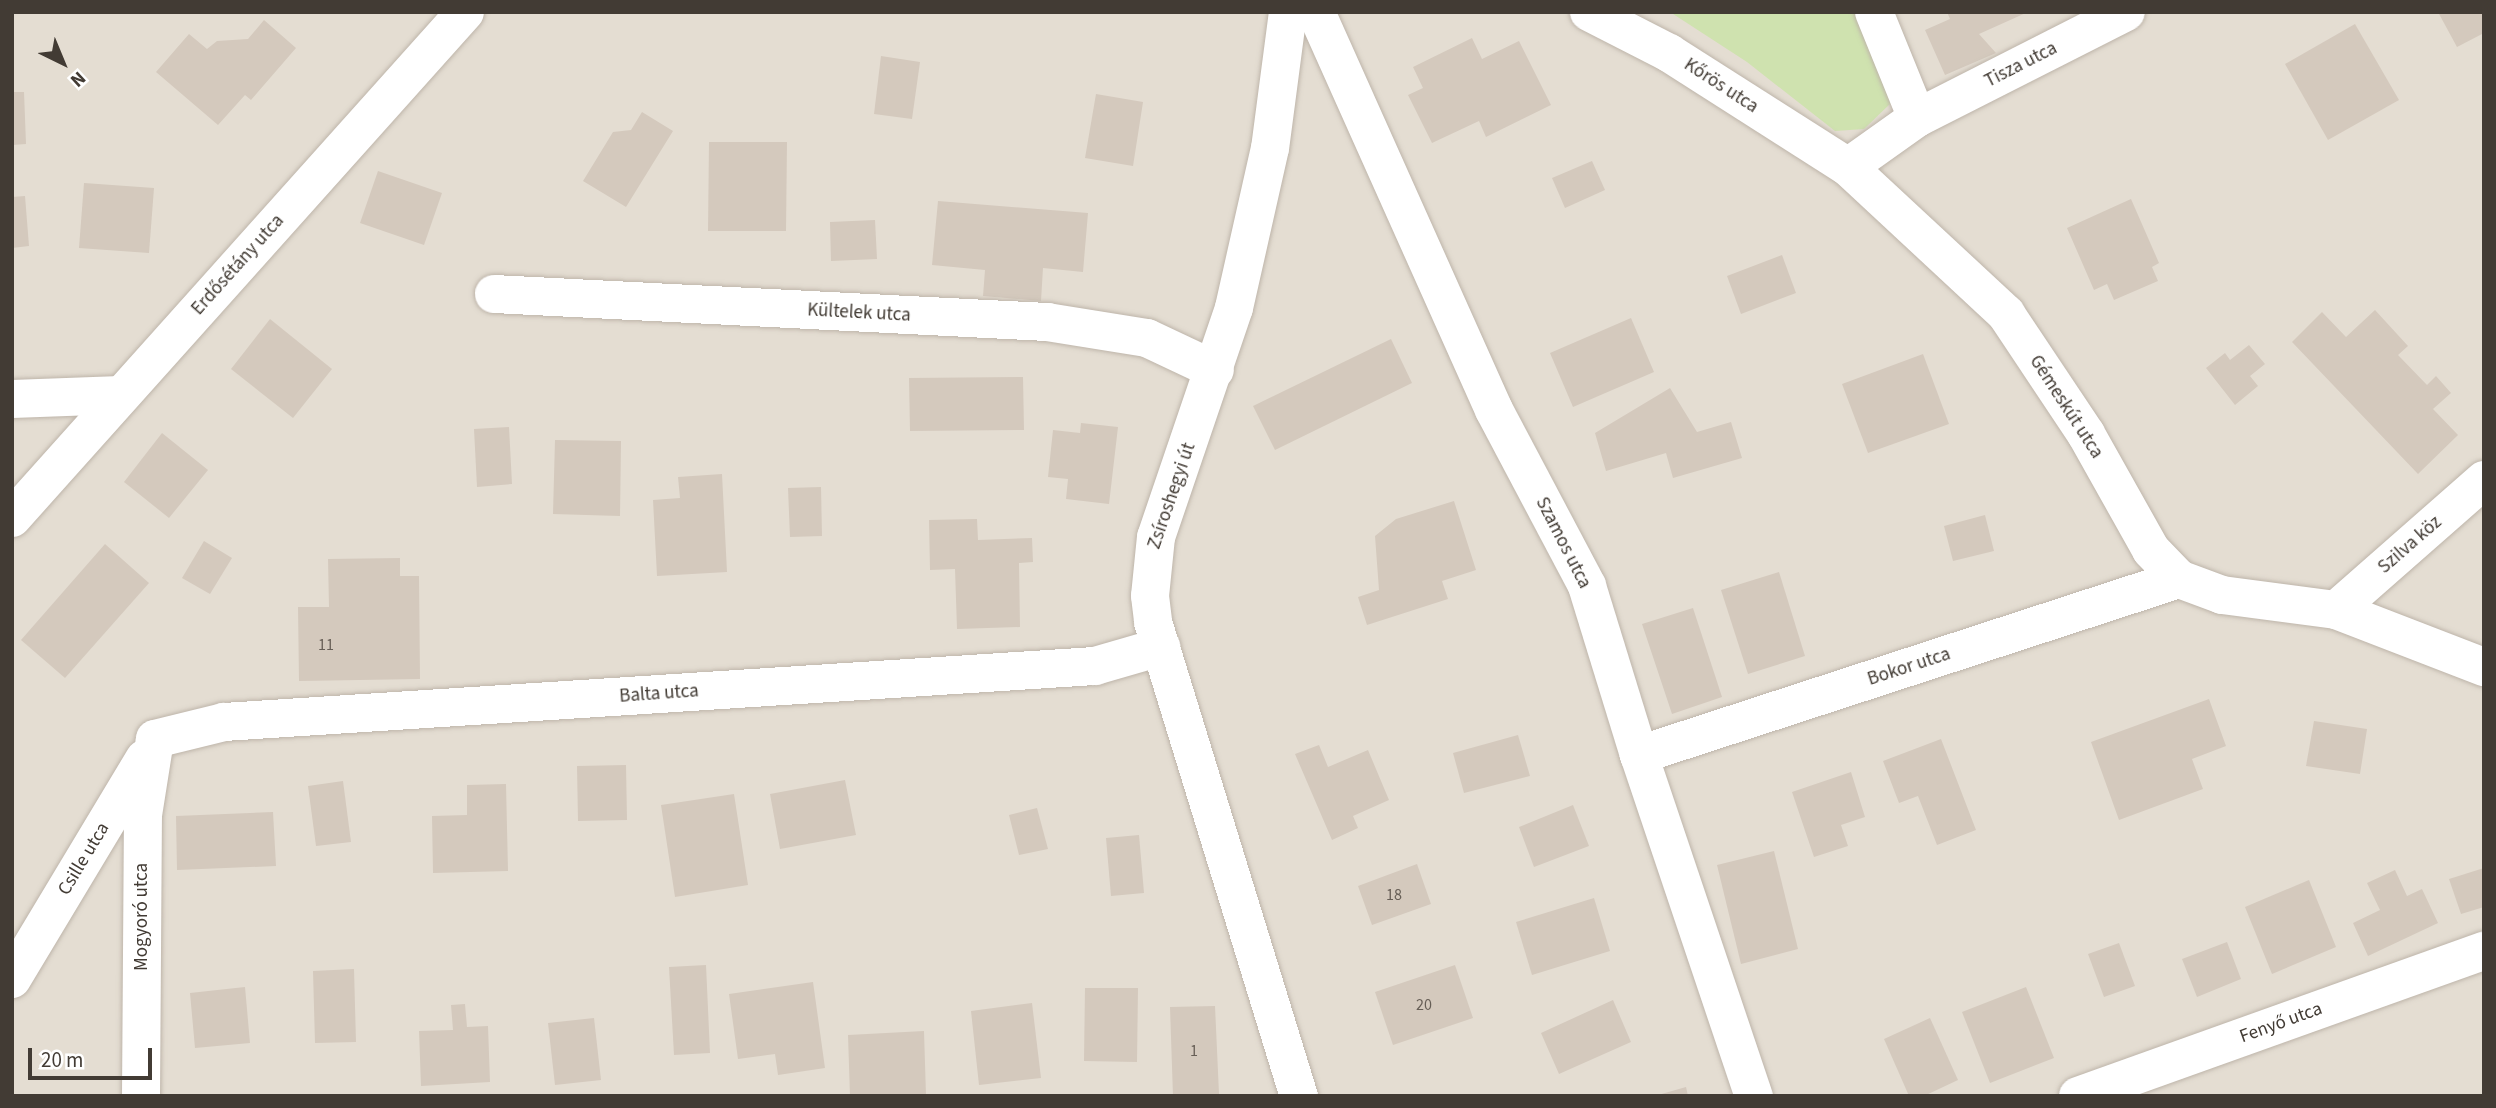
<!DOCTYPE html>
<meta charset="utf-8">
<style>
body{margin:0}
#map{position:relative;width:2496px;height:1108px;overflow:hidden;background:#f0ebe4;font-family:"Source Sans 3",sans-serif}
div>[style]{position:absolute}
.residential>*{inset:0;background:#e4ddd2}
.green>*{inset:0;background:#cfe2af}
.building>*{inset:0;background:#d4c9bd}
.roads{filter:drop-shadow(0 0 2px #beb5aa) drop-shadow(0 0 2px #beb5aa)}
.minor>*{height:38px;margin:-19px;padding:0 19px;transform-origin:19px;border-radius:19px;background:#fff}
span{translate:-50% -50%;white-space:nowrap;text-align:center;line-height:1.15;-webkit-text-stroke:7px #fff;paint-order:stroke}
.number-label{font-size:16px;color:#665e56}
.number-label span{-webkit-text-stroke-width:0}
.street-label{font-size:19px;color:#423b34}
.frame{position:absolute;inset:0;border:14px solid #423b34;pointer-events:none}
.north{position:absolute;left:28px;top:28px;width:70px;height:70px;-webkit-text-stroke:5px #fff;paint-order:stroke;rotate:137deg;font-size:19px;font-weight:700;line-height:28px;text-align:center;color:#423b34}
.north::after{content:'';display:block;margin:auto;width:24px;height:32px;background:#423b34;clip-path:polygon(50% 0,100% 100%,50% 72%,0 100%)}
.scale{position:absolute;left:28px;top:1048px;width:124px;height:32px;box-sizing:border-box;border:4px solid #423b34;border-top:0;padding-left:9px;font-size:21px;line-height:24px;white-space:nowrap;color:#423b34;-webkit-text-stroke:5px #fff;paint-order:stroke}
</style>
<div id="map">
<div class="residential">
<i style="clip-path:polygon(12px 12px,2484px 12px,2484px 1096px,12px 1096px)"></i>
</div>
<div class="green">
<i style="clip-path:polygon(1670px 12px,1854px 12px,1892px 102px,1864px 129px,1835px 131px,1747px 62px)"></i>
</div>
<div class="building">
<i style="clip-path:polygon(1947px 12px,2028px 12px,1979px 34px,1996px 53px,1945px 75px,1925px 30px,1950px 19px)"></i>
<i style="clip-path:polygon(2438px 12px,2484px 12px,2484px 33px,2457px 47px)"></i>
<i style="clip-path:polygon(264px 20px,296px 48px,251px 100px,245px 95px,218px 125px,156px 72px,189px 34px,207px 49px,217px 41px,248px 39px)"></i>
<i style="clip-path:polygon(2355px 24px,2399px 100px,2328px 140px,2285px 64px)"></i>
<i style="clip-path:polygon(1472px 38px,1482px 59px,1519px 41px,1551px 105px,1486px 137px,1479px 121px,1432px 143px,1408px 95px,1423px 88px,1413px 67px)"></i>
<i style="clip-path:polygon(881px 56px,920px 62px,912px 119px,874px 114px)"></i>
<i style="clip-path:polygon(12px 92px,24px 92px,26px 144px,12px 145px)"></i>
<i style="clip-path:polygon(1096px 94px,1143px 102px,1133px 166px,1085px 158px)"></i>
<i style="clip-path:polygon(642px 112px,673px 131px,626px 207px,583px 181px,613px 132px,631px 130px)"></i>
<i style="clip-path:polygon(709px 142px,787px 142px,786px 231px,708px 231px)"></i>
<i style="clip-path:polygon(1592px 161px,1605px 190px,1565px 208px,1552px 178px)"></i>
<i style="clip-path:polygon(378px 171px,442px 193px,424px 245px,360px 223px)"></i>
<i style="clip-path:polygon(84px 183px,154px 188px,149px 253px,79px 248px)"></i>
<i style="clip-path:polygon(25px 196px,29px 246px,12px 248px,12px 197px)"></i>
<i style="clip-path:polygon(2131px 199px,2159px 263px,2152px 267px,2158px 281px,2114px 300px,2107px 284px,2094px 290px,2067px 228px)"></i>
<i style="clip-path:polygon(938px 201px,1088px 213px,1083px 272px,1043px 268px,1041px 301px,983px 296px,985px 270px,932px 265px)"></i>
<i style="clip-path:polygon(875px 220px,877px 259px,831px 261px,830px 222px)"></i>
<i style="clip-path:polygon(1782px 255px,1796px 293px,1741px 314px,1727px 276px)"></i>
<i style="clip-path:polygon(2375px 310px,2408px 346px,2398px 355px,2427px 385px,2436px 376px,2451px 393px,2433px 409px,2458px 435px,2418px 474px,2292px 342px,2322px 312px,2346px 337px)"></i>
<i style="clip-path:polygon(1631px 318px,1654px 372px,1573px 407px,1550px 353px)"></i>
<i style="clip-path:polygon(270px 319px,332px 369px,293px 418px,231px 369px)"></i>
<i style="clip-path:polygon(1391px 339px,1412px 383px,1275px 450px,1253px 406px)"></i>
<i style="clip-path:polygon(2249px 345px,2265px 364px,2250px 376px,2258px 386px,2235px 405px,2206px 368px,2225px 353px,2230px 360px)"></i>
<i style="clip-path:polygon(1923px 354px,1949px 424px,1868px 453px,1842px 384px)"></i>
<i style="clip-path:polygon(1023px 377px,1024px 430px,910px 431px,909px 378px)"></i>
<i style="clip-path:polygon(1670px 388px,1697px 432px,1731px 422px,1742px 458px,1673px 478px,1666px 453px,1606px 471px,1595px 433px)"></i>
<i style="clip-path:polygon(1081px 423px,1118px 427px,1109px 504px,1066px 499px,1068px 479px,1048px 477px,1053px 430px,1080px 433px)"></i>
<i style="clip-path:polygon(509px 427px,512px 484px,477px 487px,474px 429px)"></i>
<i style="clip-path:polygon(162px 433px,208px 470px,169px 518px,124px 482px)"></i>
<i style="clip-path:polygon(555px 440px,621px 441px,620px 516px,553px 514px)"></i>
<i style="clip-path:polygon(722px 474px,727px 572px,657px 576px,653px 500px,680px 498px,678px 477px)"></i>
<i style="clip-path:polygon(821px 487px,822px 536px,790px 537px,788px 488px)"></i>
<i style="clip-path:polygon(1454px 501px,1476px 570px,1442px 581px,1448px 599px,1367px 625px,1358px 597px,1379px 590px,1375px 536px,1396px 519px)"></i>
<i style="clip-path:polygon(1985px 515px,1994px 551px,1953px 561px,1944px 526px)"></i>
<i style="clip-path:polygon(977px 519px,978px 540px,1032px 538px,1033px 562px,1019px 563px,1020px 627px,957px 629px,955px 569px,930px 570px,929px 520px)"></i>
<i style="clip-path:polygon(204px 541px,232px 558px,210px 594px,182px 578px)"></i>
<i style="clip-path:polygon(105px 544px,149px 583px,65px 678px,21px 640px)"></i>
<i style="clip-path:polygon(400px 558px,400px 576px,419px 576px,420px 679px,299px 681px,298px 607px,329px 607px,328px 559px)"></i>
<i style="clip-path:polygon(1779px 572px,1805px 656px,1748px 674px,1721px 590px)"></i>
<i style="clip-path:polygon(1693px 608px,1722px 697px,1672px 714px,1642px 624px)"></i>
<i style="clip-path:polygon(2209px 699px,2226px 746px,2192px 759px,2203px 789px,2119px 820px,2091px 742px)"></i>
<i style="clip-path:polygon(2314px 721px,2367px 729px,2360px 774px,2306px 766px)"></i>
<i style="clip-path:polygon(1518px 735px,1530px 776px,1464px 793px,1453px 753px)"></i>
<i style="clip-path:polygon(1941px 739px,1976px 830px,1937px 845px,1918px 796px,1899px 803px,1883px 761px)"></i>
<i style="clip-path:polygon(1319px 745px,1328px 767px,1368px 750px,1389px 800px,1353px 816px,1358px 828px,1332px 840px,1295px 754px)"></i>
<i style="clip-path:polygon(626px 765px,627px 820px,578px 821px,577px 766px)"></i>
<i style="clip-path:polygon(1851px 772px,1865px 817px,1841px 825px,1848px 846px,1814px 857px,1792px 792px)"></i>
<i style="clip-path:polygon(845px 780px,856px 835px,780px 849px,770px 794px)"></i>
<i style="clip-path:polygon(343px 781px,351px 842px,316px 846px,308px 786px)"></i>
<i style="clip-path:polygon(506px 784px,508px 871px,433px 873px,432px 816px,467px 815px,467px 785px)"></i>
<i style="clip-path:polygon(734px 794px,748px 885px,675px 897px,661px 805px)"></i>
<i style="clip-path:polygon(1573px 805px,1589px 846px,1534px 867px,1519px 827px)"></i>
<i style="clip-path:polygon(1037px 808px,1048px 849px,1019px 855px,1009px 815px)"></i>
<i style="clip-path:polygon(273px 812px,276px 866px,177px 870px,176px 816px)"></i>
<i style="clip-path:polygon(1139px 835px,1144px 893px,1111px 896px,1106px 838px)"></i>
<i style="clip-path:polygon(1774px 851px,1798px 949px,1741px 964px,1717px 865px)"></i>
<i style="clip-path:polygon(1417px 864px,1431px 904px,1372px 925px,1358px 886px)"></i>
<i style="clip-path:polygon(2484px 868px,2484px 907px,2461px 914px,2449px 879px)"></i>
<i style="clip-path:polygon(2395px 870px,2407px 896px,2422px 889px,2438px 923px,2368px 956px,2353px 923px,2380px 910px,2367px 883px)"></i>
<i style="clip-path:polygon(2309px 880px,2336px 947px,2272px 974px,2245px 907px)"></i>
<i style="clip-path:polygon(1594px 898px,1610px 951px,1532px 975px,1516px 922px)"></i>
<i style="clip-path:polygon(2227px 942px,2241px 979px,2197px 997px,2182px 959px)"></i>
<i style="clip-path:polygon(2119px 943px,2135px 986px,2104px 997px,2088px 954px)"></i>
<i style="clip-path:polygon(706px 965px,710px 1053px,674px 1055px,669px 967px)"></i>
<i style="clip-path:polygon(1455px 965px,1473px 1018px,1393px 1045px,1375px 992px)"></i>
<i style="clip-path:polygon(354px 969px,356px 1042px,315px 1043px,313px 971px)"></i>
<i style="clip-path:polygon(813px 982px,825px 1068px,778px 1075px,775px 1054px,738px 1059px,729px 994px)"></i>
<i style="clip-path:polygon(245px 987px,250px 1043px,195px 1048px,190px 993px)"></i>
<i style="clip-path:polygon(2026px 987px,2054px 1058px,1990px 1083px,1962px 1012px)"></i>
<i style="clip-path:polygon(1085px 988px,1138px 988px,1137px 1062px,1084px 1061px)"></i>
<i style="clip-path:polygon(1613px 1000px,1631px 1042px,1559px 1074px,1541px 1033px)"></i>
<i style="clip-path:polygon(1032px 1003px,1041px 1078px,979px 1085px,971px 1011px)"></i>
<i style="clip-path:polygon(465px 1004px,467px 1027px,488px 1026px,490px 1082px,421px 1086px,419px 1031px,453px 1030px,451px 1005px)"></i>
<i style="clip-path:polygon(1215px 1006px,1219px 1094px,1173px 1096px,1170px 1007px)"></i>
<i style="clip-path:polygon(594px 1018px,601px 1080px,555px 1085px,548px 1023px)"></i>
<i style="clip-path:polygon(1930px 1018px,1958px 1080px,1924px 1096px,1909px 1096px,1884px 1039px)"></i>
<i style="clip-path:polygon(924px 1031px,926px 1096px,850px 1096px,848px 1035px)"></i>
<i style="clip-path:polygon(1686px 1087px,1688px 1096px,1658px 1096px,1658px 1095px)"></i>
</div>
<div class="roads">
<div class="minor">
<i style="left:1288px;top:12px;width:137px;rotate:97.5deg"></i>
<i style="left:1270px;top:148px;width:164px;rotate:102.7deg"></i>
<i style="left:1234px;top:308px;width:242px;rotate:108.8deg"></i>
<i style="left:1156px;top:537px;width:59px;rotate:95.8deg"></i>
<i style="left:1150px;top:596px;width:26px;rotate:83deg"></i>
<i style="left:1153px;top:622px;width:496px;rotate:72.9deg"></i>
<i style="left:1316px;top:12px;width:436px;rotate:65.9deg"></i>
<i style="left:1494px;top:410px;width:199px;rotate:62.1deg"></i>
<i style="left:1587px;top:586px;width:177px;rotate:72.9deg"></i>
<i style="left:1639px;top:755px;width:360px;rotate:71.4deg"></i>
<i style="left:1589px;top:12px;width:90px;rotate:27.1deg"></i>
<i style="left:1669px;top:53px;width:212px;rotate:32.5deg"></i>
<i style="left:1848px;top:167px;width:216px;rotate:42.9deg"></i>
<i style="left:2006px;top:314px;width:144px;rotate:56.3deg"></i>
<i style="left:2086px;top:434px;width:133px;rotate:60.7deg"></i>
<i style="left:2151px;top:550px;width:40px;rotate:46deg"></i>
<i style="left:2179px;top:579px;width:46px;rotate:20.4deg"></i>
<i style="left:2222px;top:595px;width:115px;rotate:7.5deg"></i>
<i style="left:2336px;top:610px;width:159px;rotate:21.1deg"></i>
<i style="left:1917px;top:118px;width:234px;rotate:-26.9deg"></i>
<i style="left:1848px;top:167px;width:85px;rotate:-35.4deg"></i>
<i style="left:1917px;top:118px;width:114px;rotate:-112.1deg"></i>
<i style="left:494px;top:294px;width:554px;rotate:2.9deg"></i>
<i style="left:1047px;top:322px;width:101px;rotate:9.1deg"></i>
<i style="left:1147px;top:338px;width:75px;rotate:25.2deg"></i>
<i style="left:12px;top:399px;width:109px;rotate:-2.1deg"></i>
<i style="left:12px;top:518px;width:679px;rotate:-48.16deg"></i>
<i style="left:2336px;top:610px;width:197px;rotate:-41.3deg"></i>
<i style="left:155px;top:739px;width:71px;rotate:-13.8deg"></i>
<i style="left:224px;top:722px;width:873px;rotate:-3.68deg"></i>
<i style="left:1095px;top:666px;width:69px;rotate:-16.1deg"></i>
<i style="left:1639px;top:755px;width:568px;rotate:-18.05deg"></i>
<i style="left:12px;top:979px;width:257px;rotate:-59deg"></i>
<i style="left:141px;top:1096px;width:281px;rotate:-89.6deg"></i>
<i style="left:143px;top:815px;width:77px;rotate:-81deg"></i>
<i style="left:2078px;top:1096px;width:431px;rotate:-19.7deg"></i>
</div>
</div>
<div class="number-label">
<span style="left:326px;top:645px">11</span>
<span style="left:1394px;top:895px">18</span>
<span style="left:1424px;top:1005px">20</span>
<span style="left:1194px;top:1051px">1</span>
</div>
<div class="street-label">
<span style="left:2021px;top:65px;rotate:-27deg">Tisza utca</span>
<span style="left:1721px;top:86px;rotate:33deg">Kőrös utca</span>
<span style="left:238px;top:265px;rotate:-48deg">Erdősétány utca</span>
<span style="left:859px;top:313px;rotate:3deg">Kültelek utca</span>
<span style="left:2066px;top:407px;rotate:57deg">Gémeskút utca</span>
<span style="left:1172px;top:496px;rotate:-71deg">Zsíroshegyi út</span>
<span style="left:1563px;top:543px;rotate:63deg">Szamos utca</span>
<span style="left:2410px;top:545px;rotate:-41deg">Szilva köz</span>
<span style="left:1909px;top:667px;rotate:-18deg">Bokor utca</span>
<span style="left:659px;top:694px;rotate:-4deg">Balta utca</span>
<span style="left:84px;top:859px;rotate:-59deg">Csille utca</span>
<span style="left:142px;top:917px;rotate:-90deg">Mogyoró utca</span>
<span style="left:2281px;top:1023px;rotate:-20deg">Fenyő utca</span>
</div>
<div class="frame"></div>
<div class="north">N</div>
<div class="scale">20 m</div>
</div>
